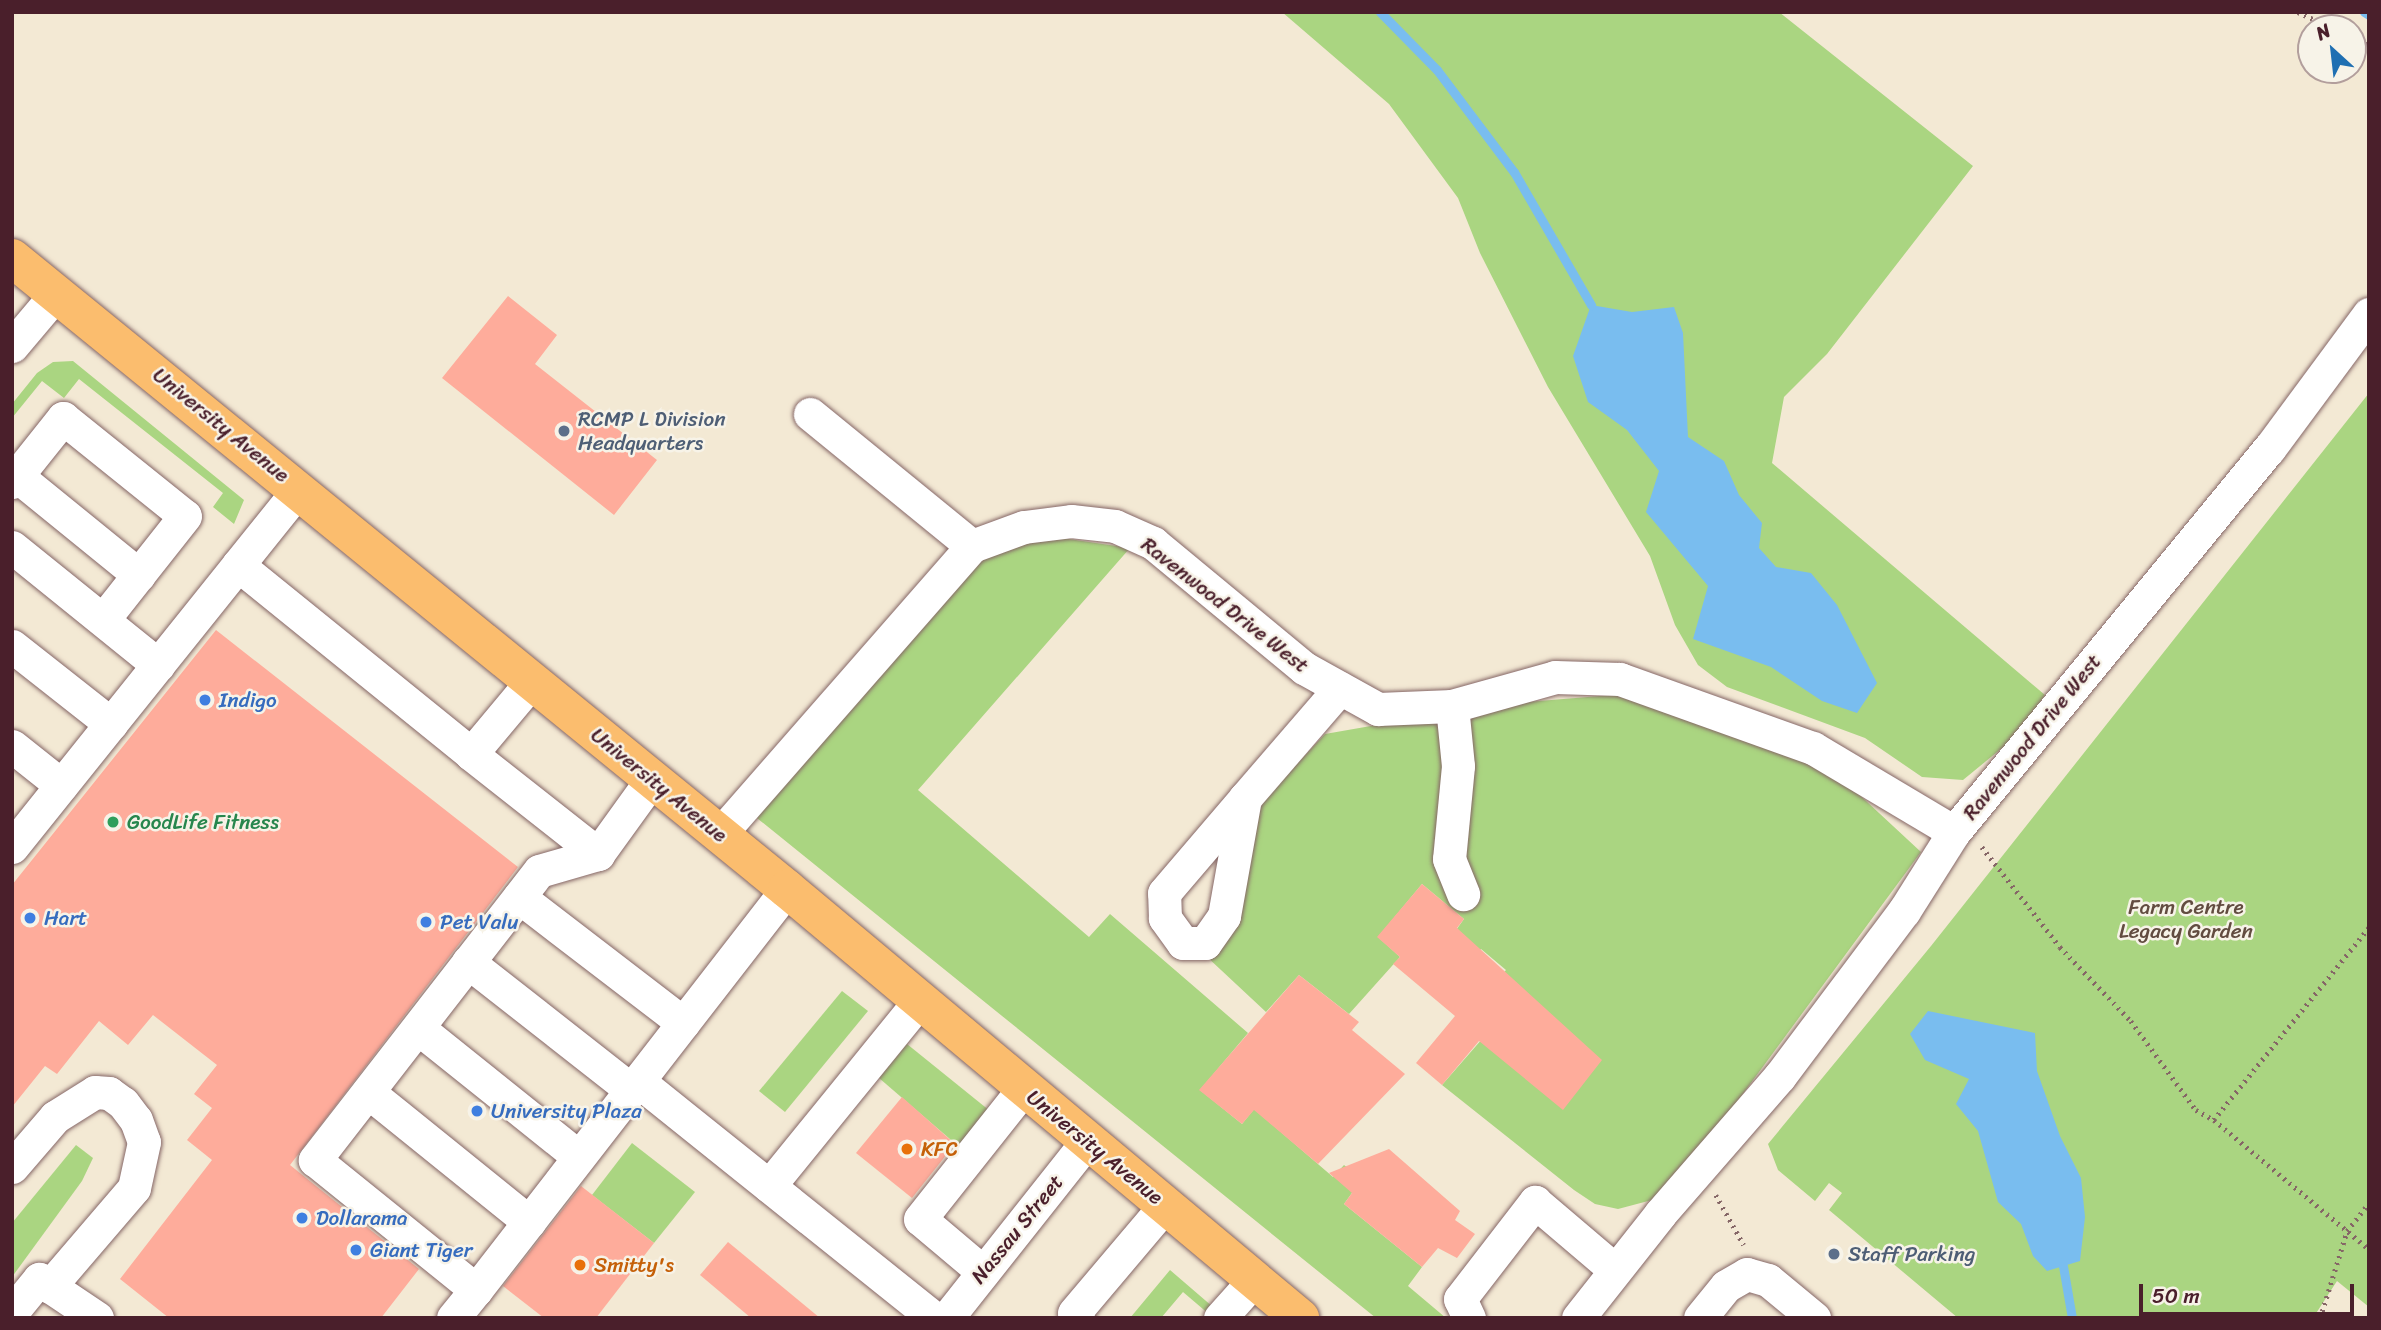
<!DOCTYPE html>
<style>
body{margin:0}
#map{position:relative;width:2381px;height:1330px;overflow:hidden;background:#f3e9d4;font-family:Sriracha,sans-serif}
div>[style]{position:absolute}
.green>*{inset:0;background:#aad581}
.water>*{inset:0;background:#79bdef}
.stream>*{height:9px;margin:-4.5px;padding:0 4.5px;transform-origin:4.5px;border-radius:4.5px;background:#79bdef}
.building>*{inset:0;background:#feac9b}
.path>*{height:4.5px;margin-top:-2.25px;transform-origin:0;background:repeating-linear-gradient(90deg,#856666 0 2px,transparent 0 7px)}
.roads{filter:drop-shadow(0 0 2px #856666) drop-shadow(0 0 2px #856666)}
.minor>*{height:33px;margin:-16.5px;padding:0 16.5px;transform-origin:16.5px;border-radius:16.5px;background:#fff}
.major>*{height:38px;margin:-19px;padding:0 19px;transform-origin:19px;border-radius:19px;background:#fbbd6e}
.dots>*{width:19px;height:19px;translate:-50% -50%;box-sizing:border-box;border:4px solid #f7f3e8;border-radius:50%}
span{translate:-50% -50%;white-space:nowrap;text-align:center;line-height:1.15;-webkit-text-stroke:5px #f7f3e8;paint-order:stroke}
.service-label{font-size:21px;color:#4e5e75}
.left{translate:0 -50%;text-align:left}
.street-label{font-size:21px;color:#4a1f2b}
.shop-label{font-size:21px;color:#366cbe}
.leisure-label{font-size:21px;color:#27864d}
.park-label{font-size:21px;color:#624c40}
.food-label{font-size:21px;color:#c56008}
.frame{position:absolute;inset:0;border:14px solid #4a1f2b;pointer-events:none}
.north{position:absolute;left:2297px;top:14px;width:70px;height:70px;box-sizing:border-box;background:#f7f3e8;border:2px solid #b29e9c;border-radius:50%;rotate:333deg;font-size:19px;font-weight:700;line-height:28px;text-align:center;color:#4a1f2b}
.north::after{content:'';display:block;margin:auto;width:24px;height:32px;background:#1f6fb2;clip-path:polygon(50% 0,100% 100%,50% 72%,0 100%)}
.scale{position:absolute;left:2139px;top:1284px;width:215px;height:32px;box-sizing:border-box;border:4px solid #4a1f2b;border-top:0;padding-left:9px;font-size:21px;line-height:24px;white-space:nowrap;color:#4a1f2b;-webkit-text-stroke:5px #f7f3e8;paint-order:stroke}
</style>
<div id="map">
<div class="green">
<i style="clip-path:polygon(1282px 12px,1779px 12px,1973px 166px,1827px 354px,1784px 397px,1772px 463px,2045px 695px,2013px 739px,1963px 780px,1922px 777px,1865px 738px,1727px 687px,1698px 665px,1675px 625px,1650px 556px,1548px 387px,1480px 253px,1458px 198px,1389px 104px)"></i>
<i style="clip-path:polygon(73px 361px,244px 500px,234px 524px,213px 507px,223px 493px,79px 379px,64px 398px,42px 381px,12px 418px,12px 404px,37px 373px,53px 362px)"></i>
<i style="clip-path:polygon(2369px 393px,2369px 1307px,2337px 1281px,2313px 1318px,1958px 1318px,1829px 1210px,1842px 1193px,1829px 1183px,1815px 1201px,1778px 1170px,1768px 1144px,1931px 946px)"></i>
<i style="clip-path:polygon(1055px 537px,1130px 548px,918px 790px,1089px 937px,1110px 914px,1248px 1033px,1200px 1090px,1242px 1124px,1254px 1109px,1333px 1177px,1344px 1165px,1362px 1179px,1344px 1204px,1422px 1267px,1408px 1286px,1446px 1318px,1376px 1318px,747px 810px,927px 613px,983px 559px,1019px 542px)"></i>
<i style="clip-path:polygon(1624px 694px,1748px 733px,1851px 787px,1921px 852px,1731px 1110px,1652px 1200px,1618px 1209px,1595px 1204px,1574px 1190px,1442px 1085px,1496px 1023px,1475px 1004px,1506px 970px,1481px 949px,1474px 957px,1451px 937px,1464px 919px,1422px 884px,1378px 937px,1400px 957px,1349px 1014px,1299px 975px,1266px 1012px,1206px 956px,1264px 799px,1325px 734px,1491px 705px)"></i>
<i style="clip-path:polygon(842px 991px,868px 1011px,785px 1112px,759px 1091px)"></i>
<i style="clip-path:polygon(907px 1044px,990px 1111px,958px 1146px,879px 1078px)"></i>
<i style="clip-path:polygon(632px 1143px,695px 1192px,654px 1243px,592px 1195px)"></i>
<i style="clip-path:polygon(76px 1145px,93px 1158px,82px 1181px,12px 1277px,12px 1223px)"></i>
<i style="clip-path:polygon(1170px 1270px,1213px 1307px,1210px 1315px,1183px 1292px,1161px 1318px,1130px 1318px)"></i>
</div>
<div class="water">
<i style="clip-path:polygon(1591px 305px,1632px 312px,1674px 307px,1683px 333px,1688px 437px,1724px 461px,1739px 495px,1762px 523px,1759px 548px,1776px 567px,1811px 573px,1837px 605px,1877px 683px,1857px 713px,1822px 701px,1771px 667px,1693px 639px,1708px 586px,1646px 512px,1659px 471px,1627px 430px,1588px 402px,1573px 356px)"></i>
<i style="clip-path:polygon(1928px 1011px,2035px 1033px,2037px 1071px,2060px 1136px,2081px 1178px,2085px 1217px,2080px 1261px,2047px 1271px,2033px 1256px,2021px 1224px,1998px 1202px,1978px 1131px,1956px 1104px,1969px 1079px,1925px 1060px,1910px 1034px)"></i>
</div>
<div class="stream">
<i style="left:1380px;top:12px;width:81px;rotate:45.5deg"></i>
<i style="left:1437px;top:70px;width:128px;rotate:53deg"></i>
<i style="left:1514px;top:172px;width:154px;rotate:59.9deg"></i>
<i style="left:2364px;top:12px;width:6px;rotate:31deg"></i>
<i style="left:2063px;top:1266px;width:53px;rotate:80.2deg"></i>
</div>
<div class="building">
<i style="clip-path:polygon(508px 296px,557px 335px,535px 364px,657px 460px,614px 515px,442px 378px)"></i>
<i style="clip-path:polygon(216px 630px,518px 867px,290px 1165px,419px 1269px,381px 1318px,169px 1318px,120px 1279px,212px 1160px,187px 1140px,212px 1108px,194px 1094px,217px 1065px,153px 1015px,128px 1045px,99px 1021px,57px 1074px,45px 1066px,12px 1107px,12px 885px)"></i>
<i style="clip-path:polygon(1422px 884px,1464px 919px,1457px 928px,1602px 1060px,1563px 1110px,1479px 1041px,1442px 1085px,1416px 1063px,1455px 1016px,1393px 964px,1400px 957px,1377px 937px)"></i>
<i style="clip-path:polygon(1299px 975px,1359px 1022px,1352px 1030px,1405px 1074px,1318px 1164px,1254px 1110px,1242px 1124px,1199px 1090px)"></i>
<i style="clip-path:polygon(902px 1097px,955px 1144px,912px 1198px,856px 1153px)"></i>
<i style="clip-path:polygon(1389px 1149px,1460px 1211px,1455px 1220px,1475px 1234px,1457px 1258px,1438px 1248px,1422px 1267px,1344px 1204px,1352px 1193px,1329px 1173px)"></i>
<i style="clip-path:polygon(581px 1186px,654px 1243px,596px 1318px,544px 1318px,503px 1286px)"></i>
<i style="clip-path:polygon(728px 1242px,820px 1318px,751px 1318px,700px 1275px)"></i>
</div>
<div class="path">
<i style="left:2298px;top:12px;width:38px;rotate:25deg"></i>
<i style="left:2353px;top:38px;width:17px;rotate:24deg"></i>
<i style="left:1982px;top:847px;width:127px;rotate:52deg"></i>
<i style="left:2060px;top:947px;width:103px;rotate:46.2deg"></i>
<i style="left:2131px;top:1021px;width:110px;rotate:53.9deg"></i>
<i style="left:2196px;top:1110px;width:21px;rotate:29deg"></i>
<i style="left:2369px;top:928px;width:247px;rotate:128.9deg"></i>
<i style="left:2214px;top:1120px;width:202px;rotate:39.8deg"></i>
<i style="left:1716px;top:1195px;width:57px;rotate:60.8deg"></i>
<i style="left:2320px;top:1318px;width:91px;rotate:-72.8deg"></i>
<i style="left:2347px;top:1231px;width:36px;rotate:-52deg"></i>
</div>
<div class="roads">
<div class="minor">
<i style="left:12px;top:346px;width:68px;rotate:-49.8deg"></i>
<i style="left:810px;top:414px;width:209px;rotate:39.2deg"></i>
<i style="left:17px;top:476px;width:157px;rotate:39.1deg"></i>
<i style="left:12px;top:482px;width:82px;rotate:-51.4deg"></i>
<i style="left:63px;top:418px;width:156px;rotate:38.8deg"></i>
<i style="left:185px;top:516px;width:132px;rotate:128.3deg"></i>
<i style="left:299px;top:489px;width:97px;rotate:128.8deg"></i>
<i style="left:238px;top:565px;width:300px;rotate:39deg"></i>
<i style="left:471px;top:754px;width:95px;rotate:-50.1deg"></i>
<i style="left:12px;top:547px;width:188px;rotate:38.9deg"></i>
<i style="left:12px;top:646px;width:126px;rotate:38.2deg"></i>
<i style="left:1452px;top:706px;width:60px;rotate:84.3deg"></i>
<i style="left:1458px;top:766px;width:93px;rotate:95.5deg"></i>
<i style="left:1449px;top:859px;width:38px;rotate:68deg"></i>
<i style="left:12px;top:746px;width:63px;rotate:38.5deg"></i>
<i style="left:471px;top:754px;width:162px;rotate:38.2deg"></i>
<i style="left:652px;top:779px;width:92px;rotate:125.8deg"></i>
<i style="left:598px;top:854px;width:61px;rotate:163.9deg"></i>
<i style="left:539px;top:871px;width:366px;rotate:127.8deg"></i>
<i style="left:315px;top:1160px;width:207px;rotate:38.9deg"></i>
<i style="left:476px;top:1290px;width:507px;rotate:-52.2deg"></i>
<i style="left:1245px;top:798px;width:120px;rotate:100.1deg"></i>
<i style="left:1224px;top:916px;width:33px;rotate:125deg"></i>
<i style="left:1205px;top:943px;width:22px;rotate:180deg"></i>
<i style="left:1183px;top:943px;width:31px;rotate:-126deg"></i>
<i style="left:1165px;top:918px;width:25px;rotate:-92deg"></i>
<i style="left:1164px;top:893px;width:125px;rotate:-49.5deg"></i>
<i style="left:1245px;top:798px;width:145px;rotate:-49.2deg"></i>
<i style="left:720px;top:834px;width:383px;rotate:-48.8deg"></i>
<i style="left:972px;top:546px;width:55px;rotate:-20.1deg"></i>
<i style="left:1024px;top:527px;width:47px;rotate:-7.3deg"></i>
<i style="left:1071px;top:521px;width:44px;rotate:6.5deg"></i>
<i style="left:1115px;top:526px;width:42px;rotate:24.1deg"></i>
<i style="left:1153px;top:543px;width:196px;rotate:39.6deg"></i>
<i style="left:1304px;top:668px;width:85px;rotate:29deg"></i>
<i style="left:1378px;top:709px;width:74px;rotate:-2.3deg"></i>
<i style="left:1452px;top:706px;width:107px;rotate:-15.7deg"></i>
<i style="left:1555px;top:677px;width:65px;rotate:1.8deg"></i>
<i style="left:1620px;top:679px;width:205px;rotate:19.7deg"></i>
<i style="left:1813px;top:748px;width:164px;rotate:30.8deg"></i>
<i style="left:12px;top:847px;width:361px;rotate:-51.3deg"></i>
<i style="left:519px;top:897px;width:207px;rotate:37.5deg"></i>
<i style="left:468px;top:962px;width:207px;rotate:38.1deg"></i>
<i style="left:418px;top:1028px;width:206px;rotate:38.7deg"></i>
<i style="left:638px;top:1081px;width:379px;rotate:38.7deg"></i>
<i style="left:368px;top:1092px;width:207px;rotate:38.9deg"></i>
<i style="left:12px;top:1167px;width:66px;rotate:-49.3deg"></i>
<i style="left:55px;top:1117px;width:47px;rotate:-32deg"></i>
<i style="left:95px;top:1092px;width:14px;rotate:4deg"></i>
<i style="left:109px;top:1093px;width:17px;rotate:36deg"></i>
<i style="left:123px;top:1103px;width:21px;rotate:53deg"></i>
<i style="left:136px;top:1120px;width:23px;rotate:70deg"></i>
<i style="left:144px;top:1142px;width:47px;rotate:102.3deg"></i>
<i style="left:134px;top:1188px;width:130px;rotate:130.6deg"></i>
<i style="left:769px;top:1186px;width:240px;rotate:-50.9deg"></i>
<i style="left:983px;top:1272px;width:82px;rotate:-139.9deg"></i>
<i style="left:920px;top:1219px;width:166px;rotate:-51.6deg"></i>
<i style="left:12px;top:1312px;width:43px;rotate:-50.7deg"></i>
<i style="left:39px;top:1279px;width:70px;rotate:33.9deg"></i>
<i style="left:453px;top:1318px;width:36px;rotate:-51deg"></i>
<i style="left:947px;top:1318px;width:227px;rotate:-51.6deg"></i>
<i style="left:1078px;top:1318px;width:6px;rotate:-129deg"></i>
<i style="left:1074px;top:1313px;width:143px;rotate:-49.8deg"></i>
<i style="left:1220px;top:1318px;width:52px;rotate:-48.1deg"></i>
<i style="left:1469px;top:1318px;width:21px;rotate:-115deg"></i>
<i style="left:1460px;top:1299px;width:123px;rotate:-52.3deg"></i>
<i style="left:1535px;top:1202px;width:105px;rotate:40.4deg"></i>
<i style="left:1578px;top:1318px;width:132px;rotate:-51.7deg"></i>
<i style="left:1660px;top:1214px;width:183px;rotate:-49deg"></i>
<i style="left:1780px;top:1076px;width:206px;rotate:-53.1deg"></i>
<i style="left:1904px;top:911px;width:93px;rotate:-57.7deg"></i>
<i style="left:1954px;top:832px;width:496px;rotate:-50.6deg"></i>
<i style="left:2269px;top:449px;width:168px;rotate:-53.5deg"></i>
<i style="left:1700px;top:1318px;width:41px;rotate:-50.9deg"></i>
<i style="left:1726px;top:1286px;width:24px;rotate:-30deg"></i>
<i style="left:1747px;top:1274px;width:22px;rotate:16deg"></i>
<i style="left:1768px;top:1280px;width:60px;rotate:39.6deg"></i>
</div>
<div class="major">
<i style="left:12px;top:258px;width:999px;rotate:39.15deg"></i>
<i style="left:787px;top:889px;width:669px;rotate:39.9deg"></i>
</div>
</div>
<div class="dots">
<i style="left:564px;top:431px;background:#5c6f8a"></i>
<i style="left:205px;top:700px;background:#3f7fe0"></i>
<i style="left:113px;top:822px;background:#2e9e5b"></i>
<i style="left:30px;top:918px;background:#3f7fe0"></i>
<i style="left:426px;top:922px;background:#3f7fe0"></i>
<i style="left:477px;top:1111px;background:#3f7fe0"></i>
<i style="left:907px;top:1149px;background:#e8710a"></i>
<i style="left:302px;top:1218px;background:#3f7fe0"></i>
<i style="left:356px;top:1250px;background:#3f7fe0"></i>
<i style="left:1834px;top:1254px;background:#5c6f8a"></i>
<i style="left:580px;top:1265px;background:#e8710a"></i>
</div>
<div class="service-label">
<span class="left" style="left:578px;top:431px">RCMP L Division<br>Headquarters</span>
<span class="left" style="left:1848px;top:1254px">Staff Parking</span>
</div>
<div class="street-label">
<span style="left:221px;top:425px;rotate:39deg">University Avenue</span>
<span style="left:1225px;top:605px;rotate:38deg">Ravenwood Drive West</span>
<span style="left:2032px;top:737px;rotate:-51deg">Ravenwood Drive West</span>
<span style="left:659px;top:785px;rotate:39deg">University Avenue</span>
<span style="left:1095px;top:1147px;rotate:39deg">University Avenue</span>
<span style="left:1017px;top:1229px;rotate:-51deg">Nassau Street</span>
</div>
<div class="shop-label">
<span class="left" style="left:219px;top:700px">Indigo</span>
<span class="left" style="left:44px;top:918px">Hart</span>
<span class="left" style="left:440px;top:922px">Pet Valu</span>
<span class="left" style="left:491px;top:1111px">University Plaza</span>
<span class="left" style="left:316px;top:1218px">Dollarama</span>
<span class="left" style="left:370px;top:1250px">Giant Tiger</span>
</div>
<div class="leisure-label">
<span class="left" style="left:127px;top:822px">GoodLife Fitness</span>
</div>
<div class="park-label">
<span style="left:2186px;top:919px">Farm Centre<br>Legacy Garden</span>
</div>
<div class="food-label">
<span class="left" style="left:921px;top:1149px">KFC</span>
<span class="left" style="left:594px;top:1265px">Smitty's</span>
</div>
<div class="frame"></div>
<div class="north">N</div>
<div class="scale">50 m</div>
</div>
